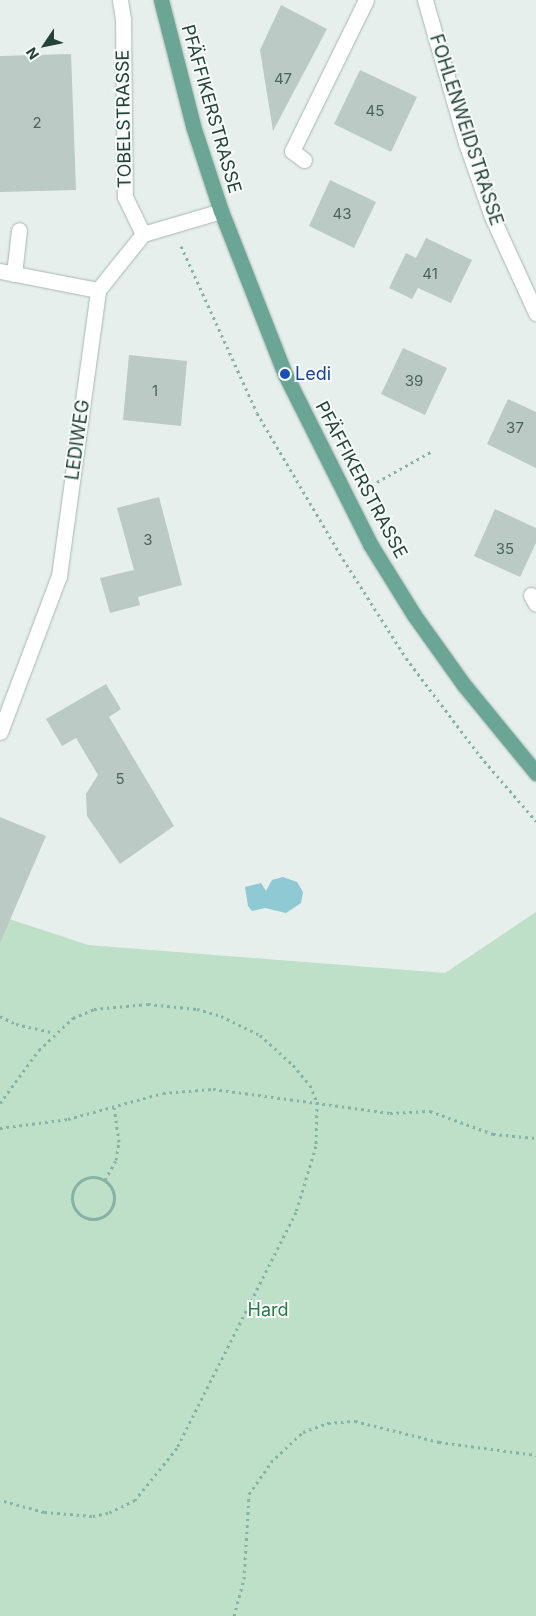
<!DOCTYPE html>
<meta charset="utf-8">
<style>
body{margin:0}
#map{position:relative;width:536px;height:1616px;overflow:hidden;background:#e6efeb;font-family:Inter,sans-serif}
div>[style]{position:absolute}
.green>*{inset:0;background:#bfe0c8}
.water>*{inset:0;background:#8ec9d4}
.building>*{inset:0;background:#bbcac4}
.path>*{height:3px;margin-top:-1.5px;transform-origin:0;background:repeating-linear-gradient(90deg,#86b3a5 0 2.5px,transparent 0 6.5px)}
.path>.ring{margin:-1.5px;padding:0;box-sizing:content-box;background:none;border:3px solid #86b3a5;border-radius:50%}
.roads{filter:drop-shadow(0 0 1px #a8b8b2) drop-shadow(0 0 1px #a8b8b2)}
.minor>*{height:15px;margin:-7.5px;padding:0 7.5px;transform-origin:7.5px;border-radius:7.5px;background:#fff}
.major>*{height:15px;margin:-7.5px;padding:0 7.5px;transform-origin:7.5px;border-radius:7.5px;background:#6aa596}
.dots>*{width:14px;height:14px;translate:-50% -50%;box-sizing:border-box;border:2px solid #f7fbf9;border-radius:50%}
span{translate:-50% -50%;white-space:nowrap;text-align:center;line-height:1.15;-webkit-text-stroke:4px #f7fbf9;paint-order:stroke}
.number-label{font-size:15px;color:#4a645c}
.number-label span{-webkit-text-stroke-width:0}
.street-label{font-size:18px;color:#24423a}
.transit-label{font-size:18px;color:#164399}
.left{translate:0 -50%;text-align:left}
.park-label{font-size:18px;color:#2d7a4b}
.north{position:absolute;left:20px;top:20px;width:50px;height:50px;-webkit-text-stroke:4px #f7fbf9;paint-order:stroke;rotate:236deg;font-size:14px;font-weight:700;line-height:20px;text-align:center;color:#24423a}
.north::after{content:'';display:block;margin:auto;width:18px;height:22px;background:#24423a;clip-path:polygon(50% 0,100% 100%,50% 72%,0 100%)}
</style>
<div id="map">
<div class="green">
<i style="clip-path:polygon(536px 912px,536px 1616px,0 1616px,0 916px,88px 945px,445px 973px)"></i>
</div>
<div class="water">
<i style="clip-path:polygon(283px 877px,297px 882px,303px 892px,301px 903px,286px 913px,265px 908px,252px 911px,248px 906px,245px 887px,261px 883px,266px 891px,272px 880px)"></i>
</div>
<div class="building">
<i style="clip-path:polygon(281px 5px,327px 29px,273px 131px,260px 50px)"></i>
<i style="clip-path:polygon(71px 54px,76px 190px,0 192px,0 56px)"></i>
<i style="clip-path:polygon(360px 70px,417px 97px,391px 152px,334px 124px)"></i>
<i style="clip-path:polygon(330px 180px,376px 202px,354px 248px,309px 226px)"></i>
<i style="clip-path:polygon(426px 238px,472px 260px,451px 303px,418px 288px,412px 299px,389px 288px,406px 253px,416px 258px)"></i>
<i style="clip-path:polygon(403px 348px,447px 368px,425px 415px,381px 394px)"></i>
<i style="clip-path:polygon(129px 355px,187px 361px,181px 426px,123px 420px)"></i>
<i style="clip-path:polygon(508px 399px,536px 412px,536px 468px,487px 444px)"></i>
<i style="clip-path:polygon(159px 497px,182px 585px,138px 597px,140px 605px,110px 613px,100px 578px,134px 570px,117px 508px)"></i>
<i style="clip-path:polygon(495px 509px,536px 528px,536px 543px,520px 577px,474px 556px)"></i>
<i style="clip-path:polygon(106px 684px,121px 709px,109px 717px,174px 826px,120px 864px,87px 816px,86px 794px,98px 775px,76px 738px,62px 746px,46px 719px)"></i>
<i style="clip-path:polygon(0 817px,46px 836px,0 943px)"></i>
</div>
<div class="path">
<i style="left:181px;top:246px;width:183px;rotate:65.5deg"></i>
<i style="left:257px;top:413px;width:169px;rotate:59.5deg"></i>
<i style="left:343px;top:559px;width:117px;rotate:57.5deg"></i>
<i style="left:406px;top:658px;width:123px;rotate:52.9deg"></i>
<i style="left:480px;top:756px;width:86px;rotate:49.3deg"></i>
<i style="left:377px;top:482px;width:65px;rotate:-29.3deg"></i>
<i style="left:0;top:1016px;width:18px;rotate:27deg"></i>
<i style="left:16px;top:1024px;width:39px;rotate:13deg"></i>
<i style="left:0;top:1103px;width:66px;rotate:-53.7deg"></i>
<i style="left:39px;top:1050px;width:47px;rotate:-43.3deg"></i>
<i style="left:73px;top:1018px;width:23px;rotate:-23deg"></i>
<i style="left:94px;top:1009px;width:54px;rotate:-5.3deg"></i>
<i style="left:148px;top:1004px;width:49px;rotate:5.8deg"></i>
<i style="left:197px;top:1009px;width:25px;rotate:16deg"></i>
<i style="left:221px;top:1016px;width:43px;rotate:26deg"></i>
<i style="left:260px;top:1035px;width:45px;rotate:42.3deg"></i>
<i style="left:293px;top:1065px;width:26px;rotate:50deg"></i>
<i style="left:310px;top:1085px;width:18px;rotate:68deg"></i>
<i style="left:317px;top:1102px;width:44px;rotate:91.3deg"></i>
<i style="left:316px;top:1146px;width:69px;rotate:106.9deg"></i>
<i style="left:296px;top:1212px;width:264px;rotate:116.8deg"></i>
<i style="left:177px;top:1448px;width:67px;rotate:128.9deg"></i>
<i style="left:135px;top:1500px;width:30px;rotate:154deg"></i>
<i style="left:108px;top:1513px;width:16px;rotate:169deg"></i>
<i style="left:92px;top:1516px;width:48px;rotate:-175.2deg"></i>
<i style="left:44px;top:1512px;width:46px;rotate:-164.7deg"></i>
<i style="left:0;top:1128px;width:69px;rotate:-7.5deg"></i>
<i style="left:68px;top:1119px;width:98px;rotate:-15.3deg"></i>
<i style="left:163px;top:1093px;width:50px;rotate:-4.6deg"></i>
<i style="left:213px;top:1089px;width:179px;rotate:7.7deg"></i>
<i style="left:390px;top:1113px;width:40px;rotate:-2.9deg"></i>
<i style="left:430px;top:1111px;width:67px;rotate:20.1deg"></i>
<i style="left:493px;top:1134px;width:43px;rotate:5.3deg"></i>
<i class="ring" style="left:72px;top:1177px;width:39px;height:39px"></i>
<i style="left:105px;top:1180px;width:23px;rotate:-61deg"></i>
<i style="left:116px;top:1160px;width:18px;rotate:-81deg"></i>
<i style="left:119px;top:1142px;width:35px;rotate:-98deg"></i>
<i style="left:234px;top:1616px;width:38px;rotate:-75deg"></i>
<i style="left:244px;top:1579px;width:85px;rotate:-86.6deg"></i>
<i style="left:249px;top:1494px;width:39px;rotate:-55deg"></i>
<i style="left:271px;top:1462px;width:44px;rotate:-43.2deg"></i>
<i style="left:303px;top:1432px;width:27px;rotate:-20deg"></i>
<i style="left:328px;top:1423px;width:27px;rotate:-4deg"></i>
<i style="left:355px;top:1421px;width:87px;rotate:14deg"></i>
<i style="left:439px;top:1442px;width:98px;rotate:7.6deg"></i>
</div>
<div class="roads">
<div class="minor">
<i style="left:120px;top:0;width:20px;rotate:81deg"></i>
<i style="left:123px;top:20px;width:177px;rotate:89.4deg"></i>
<i style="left:125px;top:197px;width:41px;rotate:64.1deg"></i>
<i style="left:425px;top:0;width:149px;rotate:74deg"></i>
<i style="left:466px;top:143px;width:78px;rotate:70.6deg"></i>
<i style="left:492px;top:217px;width:106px;rotate:65.4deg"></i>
<i style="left:304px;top:160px;width:15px;rotate:-143deg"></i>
<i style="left:292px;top:151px;width:168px;rotate:-63.9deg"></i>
<i style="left:0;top:271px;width:100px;rotate:11deg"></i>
<i style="left:14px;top:274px;width:44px;rotate:-83.5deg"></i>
<i style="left:531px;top:595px;width:10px;rotate:61deg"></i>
<i style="left:0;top:732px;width:167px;rotate:-69.3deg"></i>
<i style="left:59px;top:576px;width:289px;rotate:-82.2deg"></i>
<i style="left:98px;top:290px;width:72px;rotate:-51.2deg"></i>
<i style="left:143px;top:234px;width:81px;rotate:-16.4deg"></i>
</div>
<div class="major">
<i style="left:161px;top:0;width:130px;rotate:75.7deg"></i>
<i style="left:193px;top:126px;width:89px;rotate:71.8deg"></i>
<i style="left:221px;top:211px;width:175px;rotate:68.6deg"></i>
<i style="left:285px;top:374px;width:190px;rotate:63.4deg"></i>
<i style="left:370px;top:544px;width:84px;rotate:58.2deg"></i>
<i style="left:414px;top:615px;width:86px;rotate:54.5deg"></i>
<i style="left:464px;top:685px;width:114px;rotate:50.7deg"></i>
</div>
</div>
<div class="dots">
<i style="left:285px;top:374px;background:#1a4fb4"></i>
</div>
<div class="number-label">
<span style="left:283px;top:79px">47</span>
<span style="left:375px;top:111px">45</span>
<span style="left:37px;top:123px">2</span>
<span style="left:342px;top:214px">43</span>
<span style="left:430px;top:274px">41</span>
<span style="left:414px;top:381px">39</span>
<span style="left:155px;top:391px">1</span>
<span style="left:515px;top:428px">37</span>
<span style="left:148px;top:540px">3</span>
<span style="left:505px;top:549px">35</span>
<span style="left:120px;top:779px">5</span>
</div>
<div class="street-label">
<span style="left:211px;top:109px;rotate:74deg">PFÄFFIKERSTRASSE</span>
<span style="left:124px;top:119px;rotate:-91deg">TOBELSTRASSE</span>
<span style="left:466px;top:130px;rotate:72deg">FOHLENWEIDSTRASSE</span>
<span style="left:78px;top:440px;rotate:-82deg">LEDIWEG</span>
<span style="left:361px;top:480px;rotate:62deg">PFÄFFIKERSTRASSE</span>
</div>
<div class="transit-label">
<span class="left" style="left:295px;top:374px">Ledi</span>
</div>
<div class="park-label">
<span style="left:268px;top:1310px">Hard</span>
</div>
<div class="north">N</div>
</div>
